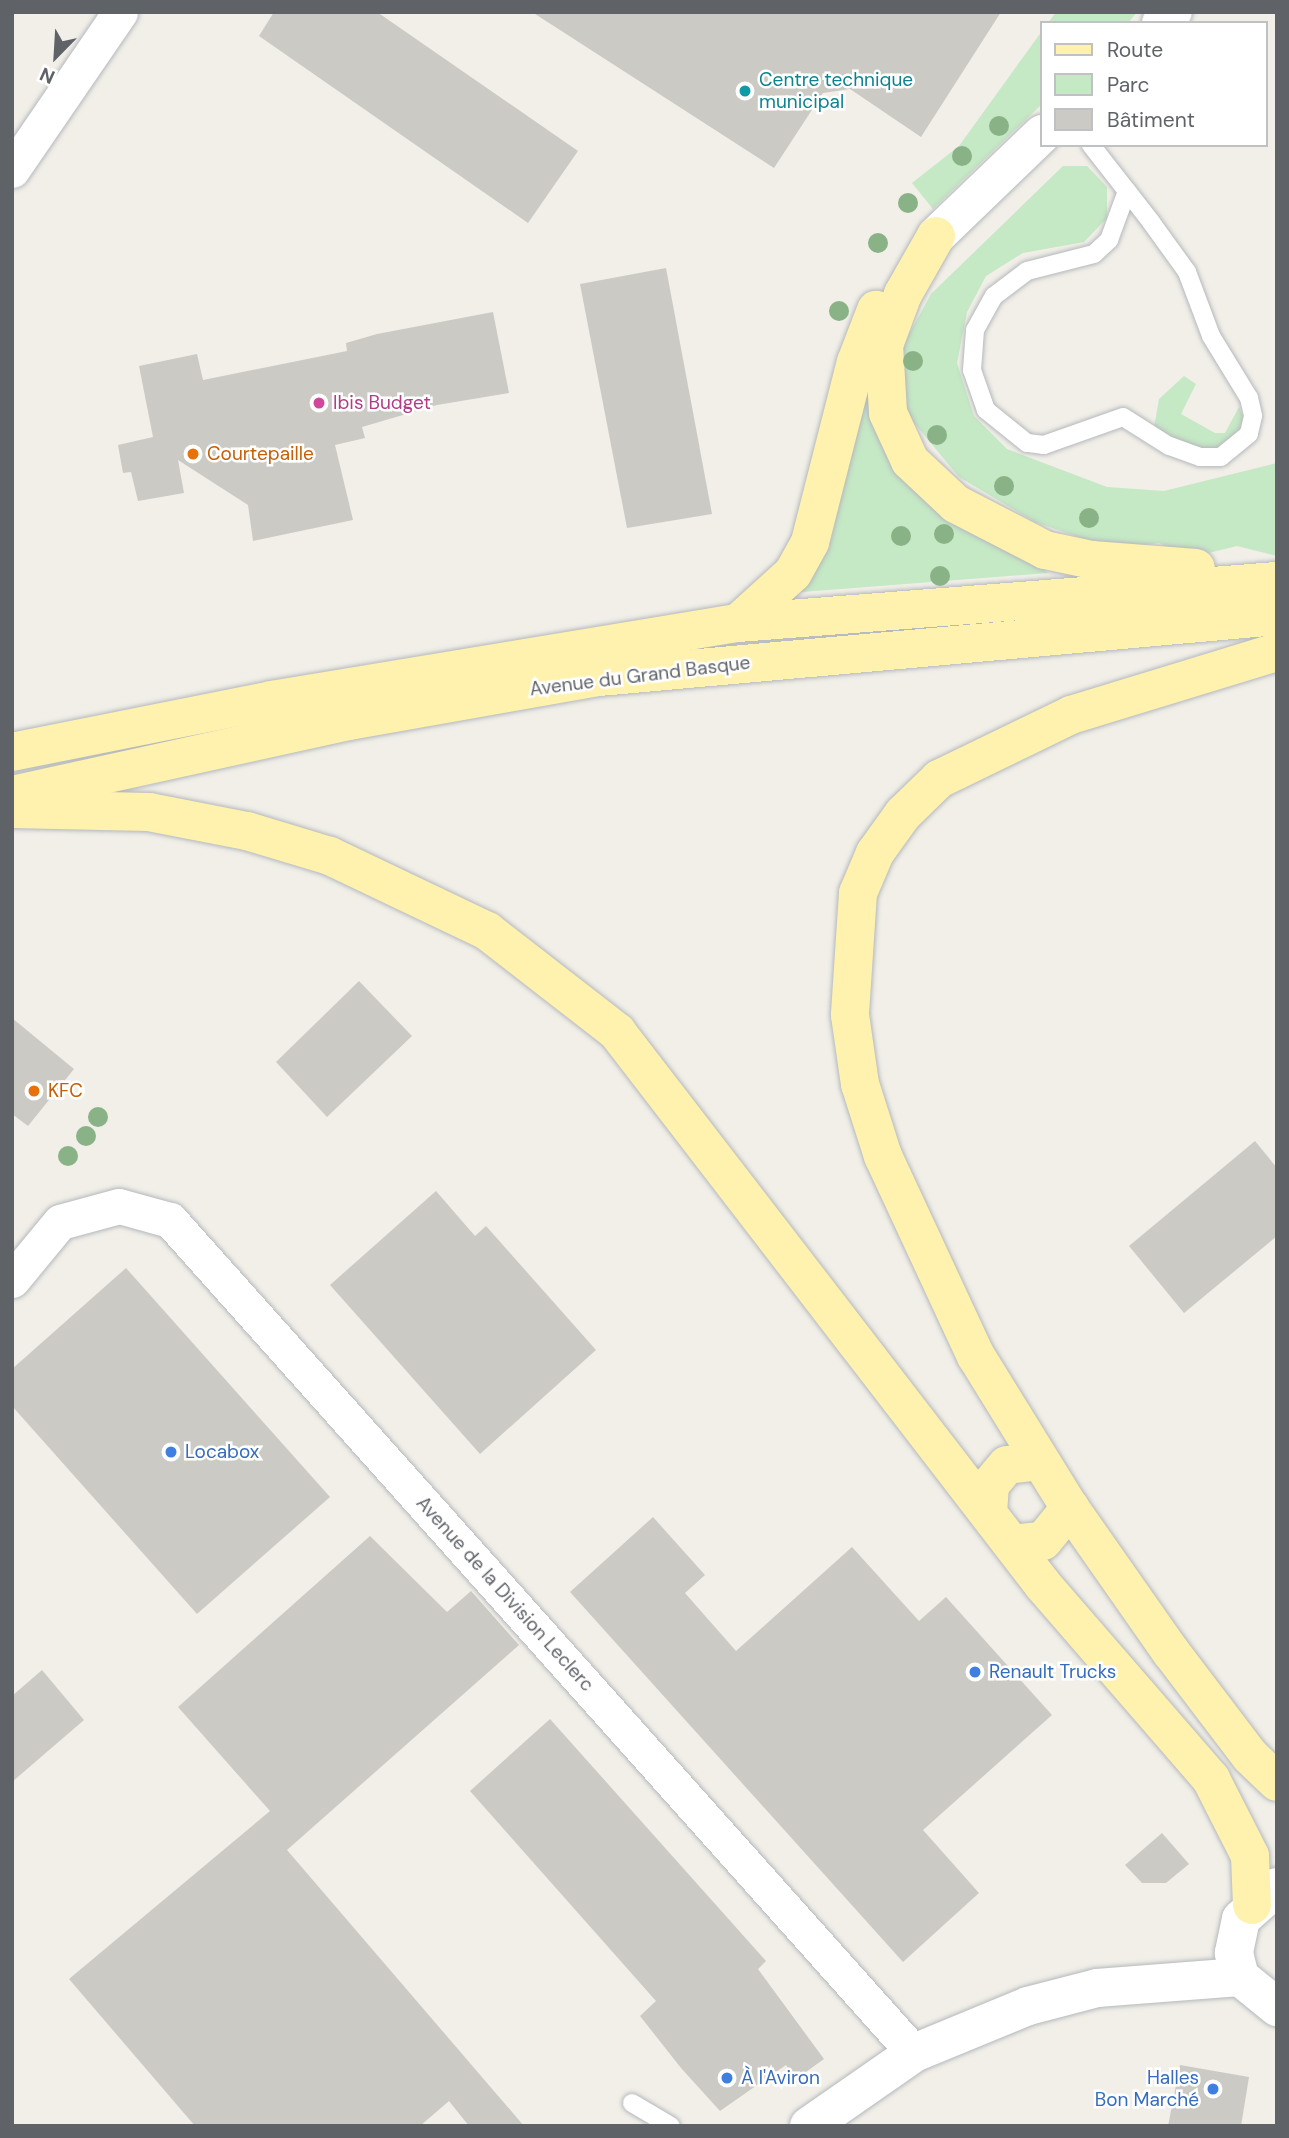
<!DOCTYPE html>
<meta charset="utf-8">
<style>
body{margin:0}
#map{position:relative;width:1289px;height:2138px;overflow:hidden;background:#f1efe8;font-family:"DM Sans",sans-serif}
div>[style]{position:absolute}
.green>*{inset:0;background:#c5e8c5}
.building>*{inset:0;background:#cccac5}
.roads{filter:drop-shadow(0 0 2px #b5b8bc) drop-shadow(0 0 2px #b5b8bc)}
.lane>*{height:18px;margin:-9px;padding:0 9px;transform-origin:9px;border-radius:9px;background:#fff}
.street>*{height:35px;margin:-17.5px;padding:0 17.5px;transform-origin:17.5px;border-radius:17.5px;background:#fff}
.secondary>*{height:38px;margin:-19px;padding:0 19px;transform-origin:19px;border-radius:19px;background:#fff}
.primary>*{height:38px;margin:-19px;padding:0 19px;transform-origin:19px;border-radius:19px;background:#fff2af}
.trees>*{width:20px;height:20px;margin:-10px;border-radius:50%;background:#89b387}
.dots>*{width:19px;height:19px;translate:-50% -50%;box-sizing:border-box;border:4px solid #fff;border-radius:50%}
span{translate:-50% -50%;white-space:nowrap;text-align:center;line-height:1.15;-webkit-text-stroke:5px #fff;paint-order:stroke}
.culture-label{font-size:19px;color:#0d838f}
.left{translate:0 -50%;text-align:left}
.hotel-label{font-size:19px;color:#b23c85}
.food-label{font-size:19px;color:#c56008}
.street-label{font-size:19px;color:#5f6368}
.shop-label{font-size:19px;color:#366cbe}
.right{translate:-100% -50%;text-align:right}
.frame{position:absolute;inset:0;border:14px solid #5f6368;pointer-events:none}
.legend{position:absolute;left:1040px;top:21px;width:228px;height:126px;box-sizing:border-box;background:#fff;border:2px solid #bfc1c3;margin:0;padding:9px 12px;list-style:none;font-size:21px;color:#5f6368}
.legend li{display:flex;align-items:center;gap:14px;height:35px}
.legend b{width:35px;border:2px solid #bfc1c3}
.north{position:absolute;left:21px;top:21px;width:70px;height:70px;-webkit-text-stroke:5px #fff;paint-order:stroke;rotate:204deg;font-size:19px;font-weight:700;line-height:28px;text-align:center;color:#5f6368}
.north::after{content:'';display:block;margin:auto;width:24px;height:32px;background:#5f6368;clip-path:polygon(50% 0,100% 100%,50% 72%,0 100%)}
</style>
<div id="map">
<div class="green">
<i style="clip-path:polygon(1056px 12px,1137px 12px,1128px 23px,1048px 23px)"></i>
<i style="clip-path:polygon(1042px 31px,1042px 104px,933px 209px,912px 183px,959px 146px)"></i>
<i style="clip-path:polygon(1063px 166px,1087px 166px,1107px 187px,1107px 218px,1084px 242px,1023px 253px,986px 276px,967px 312px,957px 363px,974px 416px,1007px 449px,1107px 487px,1164px 491px,1277px 463px,1277px 556px,1237px 546px,1192px 557px,1159px 543px,1113px 549px,1035px 522px,959px 477px,905px 412px,901px 349px,931px 294px)"></i>
<i style="clip-path:polygon(1184px 376px,1196px 384px,1181px 414px,1215px 433px,1225px 433px,1239px 407px,1245px 421px,1231px 442px,1211px 450px,1174px 441px,1154px 428px,1159px 399px)"></i>
<i style="clip-path:polygon(868px 397px,885px 422px,1048px 573px,802px 592px,796px 586px,813px 575px,829px 548px,860px 411px)"></i>
</div>
<div class="building">
<i style="clip-path:polygon(274px 12px,377px 12px,578px 151px,528px 223px,259px 36px)"></i>
<i style="clip-path:polygon(532px 12px,1001px 12px,921px 137px,850px 89px,823px 93px,774px 168px)"></i>
<i style="clip-path:polygon(666px 268px,712px 514px,627px 528px,580px 284px)"></i>
<i style="clip-path:polygon(493px 312px,509px 393px,437px 405px,362px 427px,365px 438px,335px 445px,353px 520px,253px 541px,248px 505px,178px 460px,184px 493px,138px 501px,131px 472px,123px 473px,118px 445px,153px 437px,139px 366px,197px 354px,203px 380px,347px 351px,346px 343px,377px 334px)"></i>
<i style="clip-path:polygon(359px 981px,412px 1036px,327px 1117px,276px 1062px)"></i>
<i style="clip-path:polygon(12px 1018px,74px 1069px,28px 1126px,12px 1114px)"></i>
<i style="clip-path:polygon(1255px 1141px,1277px 1168px,1277px 1236px,1184px 1313px,1129px 1246px)"></i>
<i style="clip-path:polygon(436px 1191px,475px 1236px,486px 1226px,596px 1350px,480px 1454px,330px 1285px)"></i>
<i style="clip-path:polygon(126px 1268px,330px 1497px,197px 1614px,12px 1406px,12px 1369px)"></i>
<i style="clip-path:polygon(653px 1517px,705px 1575px,685px 1593px,736px 1651px,852px 1547px,919px 1621px,946px 1597px,1052px 1715px,923px 1830px,979px 1893px,903px 1962px,570px 1592px)"></i>
<i style="clip-path:polygon(370px 1536px,447px 1612px,471px 1591px,519px 1645px,287px 1850px,524px 2126px,469px 2126px,449px 2101px,420px 2126px,195px 2126px,69px 1979px,270px 1811px,178px 1707px)"></i>
<i style="clip-path:polygon(42px 1670px,84px 1720px,12px 1782px,12px 1696px)"></i>
<i style="clip-path:polygon(550px 1719px,766px 1961px,758px 1969px,824px 2059px,796px 2079px,786px 2065px,720px 2111px,681px 2068px,640px 2016px,656px 2001px,470px 1791px)"></i>
<i style="clip-path:polygon(1162px 1833px,1189px 1864px,1166px 1883px,1142px 1883px,1125px 1865px)"></i>
<i style="clip-path:polygon(1180px 2065px,1249px 2077px,1241px 2126px,1168px 2126px)"></i>
</div>
<div class="roads">
<div class="lane">
<i style="left:1091px;top:145px;width:58px;rotate:52deg"></i>
<i style="left:1127px;top:191px;width:39px;rotate:52deg"></i>
<i style="left:1151px;top:222px;width:62px;rotate:54.2deg"></i>
<i style="left:1187px;top:272px;width:68px;rotate:69.4deg"></i>
<i style="left:1211px;top:336px;width:73px;rotate:58.5deg"></i>
<i style="left:1249px;top:398px;width:18px;rotate:77deg"></i>
<i style="left:1253px;top:416px;width:18px;rotate:103deg"></i>
<i style="left:1249px;top:434px;width:36px;rotate:141deg"></i>
<i style="left:1221px;top:457px;width:21px;rotate:180deg"></i>
<i style="left:1200px;top:457px;width:33px;rotate:-160deg"></i>
<i style="left:1169px;top:446px;width:54px;rotate:-147.8deg"></i>
<i style="left:1123px;top:417px;width:84px;rotate:160.5deg"></i>
<i style="left:1044px;top:445px;width:17px;rotate:-173deg"></i>
<i style="left:1027px;top:443px;width:53px;rotate:-141.2deg"></i>
<i style="left:986px;top:410px;width:42px;rotate:-109.3deg"></i>
<i style="left:972px;top:370px;width:40px;rotate:-85.7deg"></i>
<i style="left:975px;top:330px;width:39px;rotate:-61deg"></i>
<i style="left:994px;top:296px;width:41px;rotate:-37.1deg"></i>
<i style="left:1027px;top:271px;width:69px;rotate:-14.2deg"></i>
<i style="left:1094px;top:254px;width:21px;rotate:-43deg"></i>
<i style="left:1109px;top:240px;width:52px;rotate:-69.8deg"></i>
<i style="left:632px;top:2103px;width:45px;rotate:30.5deg"></i>
</div>
<div class="street">
<i style="left:12px;top:170px;width:191px;rotate:-55.6deg"></i>
<i style="left:12px;top:1280px;width:75px;rotate:-50.4deg"></i>
<i style="left:60px;top:1222px;width:61px;rotate:-15.2deg"></i>
<i style="left:119px;top:1206px;width:53px;rotate:15.4deg"></i>
<i style="left:170px;top:1220px;width:1117px;rotate:48.23deg"></i>
</div>
<div class="secondary">
<i style="left:1161px;top:23px;width:16px;rotate:-43deg"></i>
<i style="left:936px;top:236px;width:147px;rotate:-43.9deg"></i>
<i style="left:1277px;top:1887px;width:48px;rotate:138.4deg"></i>
<i style="left:1241px;top:1919px;width:35px;rotate:102deg"></i>
<i style="left:1234px;top:1953px;width:25px;rotate:76deg"></i>
<i style="left:1240px;top:1977px;width:48px;rotate:39deg"></i>
<i style="left:809px;top:2126px;width:128px;rotate:-34.8deg"></i>
<i style="left:914px;top:2053px;width:123px;rotate:-22.4deg"></i>
<i style="left:1028px;top:2006px;width:71px;rotate:-14.6deg"></i>
<i style="left:1097px;top:1988px;width:143px;rotate:-4.4deg"></i>
</div>
<div class="primary">
<i style="left:936px;top:236px;width:67px;rotate:119.6deg"></i>
<i style="left:903px;top:294px;width:54px;rotate:110.4deg"></i>
<i style="left:884px;top:345px;width:68px;rotate:86.6deg"></i>
<i style="left:888px;top:413px;width:53px;rotate:65.4deg"></i>
<i style="left:910px;top:461px;width:63px;rotate:43.1deg"></i>
<i style="left:956px;top:504px;width:100px;rotate:27.3deg"></i>
<i style="left:1045px;top:550px;width:48px;rotate:12deg"></i>
<i style="left:1092px;top:560px;width:104px;rotate:4.4deg"></i>
<i style="left:738px;top:623px;width:74px;rotate:-42.3deg"></i>
<i style="left:793px;top:573px;width:35px;rotate:-61deg"></i>
<i style="left:810px;top:542px;width:186px;rotate:-75.7deg"></i>
<i style="left:856px;top:362px;width:56px;rotate:-69deg"></i>
<i style="left:1277px;top:652px;width:215px;rotate:163deg"></i>
<i style="left:1071px;top:715px;width:147px;rotate:154.1deg"></i>
<i style="left:939px;top:779px;width:50px;rotate:135.8deg"></i>
<i style="left:903px;top:814px;width:48px;rotate:125.7deg"></i>
<i style="left:875px;top:853px;width:43px;rotate:113deg"></i>
<i style="left:858px;top:893px;width:122px;rotate:93.8deg"></i>
<i style="left:850px;top:1015px;width:70px;rotate:81.8deg"></i>
<i style="left:860px;top:1084px;width:76px;rotate:72.3deg"></i>
<i style="left:883px;top:1156px;width:221px;rotate:65.1deg"></i>
<i style="left:976px;top:1356px;width:179px;rotate:58.3deg"></i>
<i style="left:1070px;top:1508px;width:176px;rotate:55deg"></i>
<i style="left:1171px;top:1652px;width:131px;rotate:52.8deg"></i>
<i style="left:1250px;top:1756px;width:37px;rotate:44deg"></i>
<i style="left:12px;top:752px;width:265px;rotate:-11.3deg"></i>
<i style="left:272px;top:700px;width:472px;rotate:-9.4deg"></i>
<i style="left:738px;top:623px;width:541px;rotate:-4.46deg"></i>
<i style="left:12px;top:795px;width:345px;rotate:-12.4deg"></i>
<i style="left:349px;top:721px;width:254px;rotate:-10deg"></i>
<i style="left:599px;top:677px;width:681px;rotate:-5.14deg"></i>
<i style="left:12px;top:809px;width:137px;rotate:1.3deg"></i>
<i style="left:149px;top:812px;width:100px;rotate:11deg"></i>
<i style="left:247px;top:831px;width:87px;rotate:16.8deg"></i>
<i style="left:330px;top:856px;width:174px;rotate:25.5deg"></i>
<i style="left:487px;top:931px;width:165px;rotate:37.8deg"></i>
<i style="left:617px;top:1032px;width:698px;rotate:52.39deg"></i>
<i style="left:1043px;top:1585px;width:257px;rotate:49.1deg"></i>
<i style="left:1211px;top:1779px;width:86px;rotate:63.1deg"></i>
<i style="left:1250px;top:1856px;width:49px;rotate:87.7deg"></i>
<i style="left:988px;top:1513px;width:28px;rotate:-86deg"></i>
<i style="left:990px;top:1485px;width:26px;rotate:-50deg"></i>
<i style="left:1007px;top:1465px;width:32px;rotate:-7deg"></i>
<i style="left:1012px;top:1544px;width:31px;rotate:-6deg"></i>
<i style="left:1043px;top:1541px;width:43px;rotate:-50.7deg"></i>
</div>
</div>
<div class="trees">
<i style="left:999px;top:126px"></i>
<i style="left:962px;top:156px"></i>
<i style="left:908px;top:203px"></i>
<i style="left:878px;top:243px"></i>
<i style="left:839px;top:311px"></i>
<i style="left:913px;top:361px"></i>
<i style="left:937px;top:435px"></i>
<i style="left:1004px;top:486px"></i>
<i style="left:1089px;top:518px"></i>
<i style="left:944px;top:534px"></i>
<i style="left:901px;top:536px"></i>
<i style="left:940px;top:576px"></i>
<i style="left:98px;top:1117px"></i>
<i style="left:86px;top:1136px"></i>
<i style="left:68px;top:1156px"></i>
</div>
<div class="dots">
<i style="left:745px;top:91px;background:#0f9aa8"></i>
<i style="left:319px;top:403px;background:#d1479c"></i>
<i style="left:193px;top:454px;background:#e8710a"></i>
<i style="left:34px;top:1091px;background:#e8710a"></i>
<i style="left:171px;top:1452px;background:#3f7fe0"></i>
<i style="left:975px;top:1672px;background:#3f7fe0"></i>
<i style="left:727px;top:2078px;background:#3f7fe0"></i>
<i style="left:1213px;top:2089px;background:#3f7fe0"></i>
</div>
<div class="culture-label">
<span class="left" style="left:759px;top:91px">Centre technique<br>municipal</span>
</div>
<div class="hotel-label">
<span class="left" style="left:333px;top:403px">Ibis Budget</span>
</div>
<div class="food-label">
<span class="left" style="left:207px;top:454px">Courtepaille</span>
<span class="left" style="left:48px;top:1091px">KFC</span>
</div>
<div class="street-label">
<span style="left:640px;top:676px;rotate:-7deg">Avenue du Grand Basque</span>
<span style="left:505px;top:1594px;rotate:48deg">Avenue de la Division Leclerc</span>
</div>
<div class="shop-label">
<span class="left" style="left:185px;top:1452px">Locabox</span>
<span class="left" style="left:989px;top:1672px">Renault Trucks</span>
<span class="left" style="left:741px;top:2078px">À l'Aviron</span>
<span class="right" style="left:1199px;top:2089px">Halles<br>Bon Marché</span>
</div>
<div class="frame"></div>
<ul class="legend">
<li><b style="height:9px;background:#fff2af"></b>Route</li>
<li><b style="height:19px;background:#c5e8c5"></b>Parc</li>
<li><b style="height:19px;background:#cccac5"></b>Bâtiment</li>
</ul>
<div class="north">N</div>
</div>
